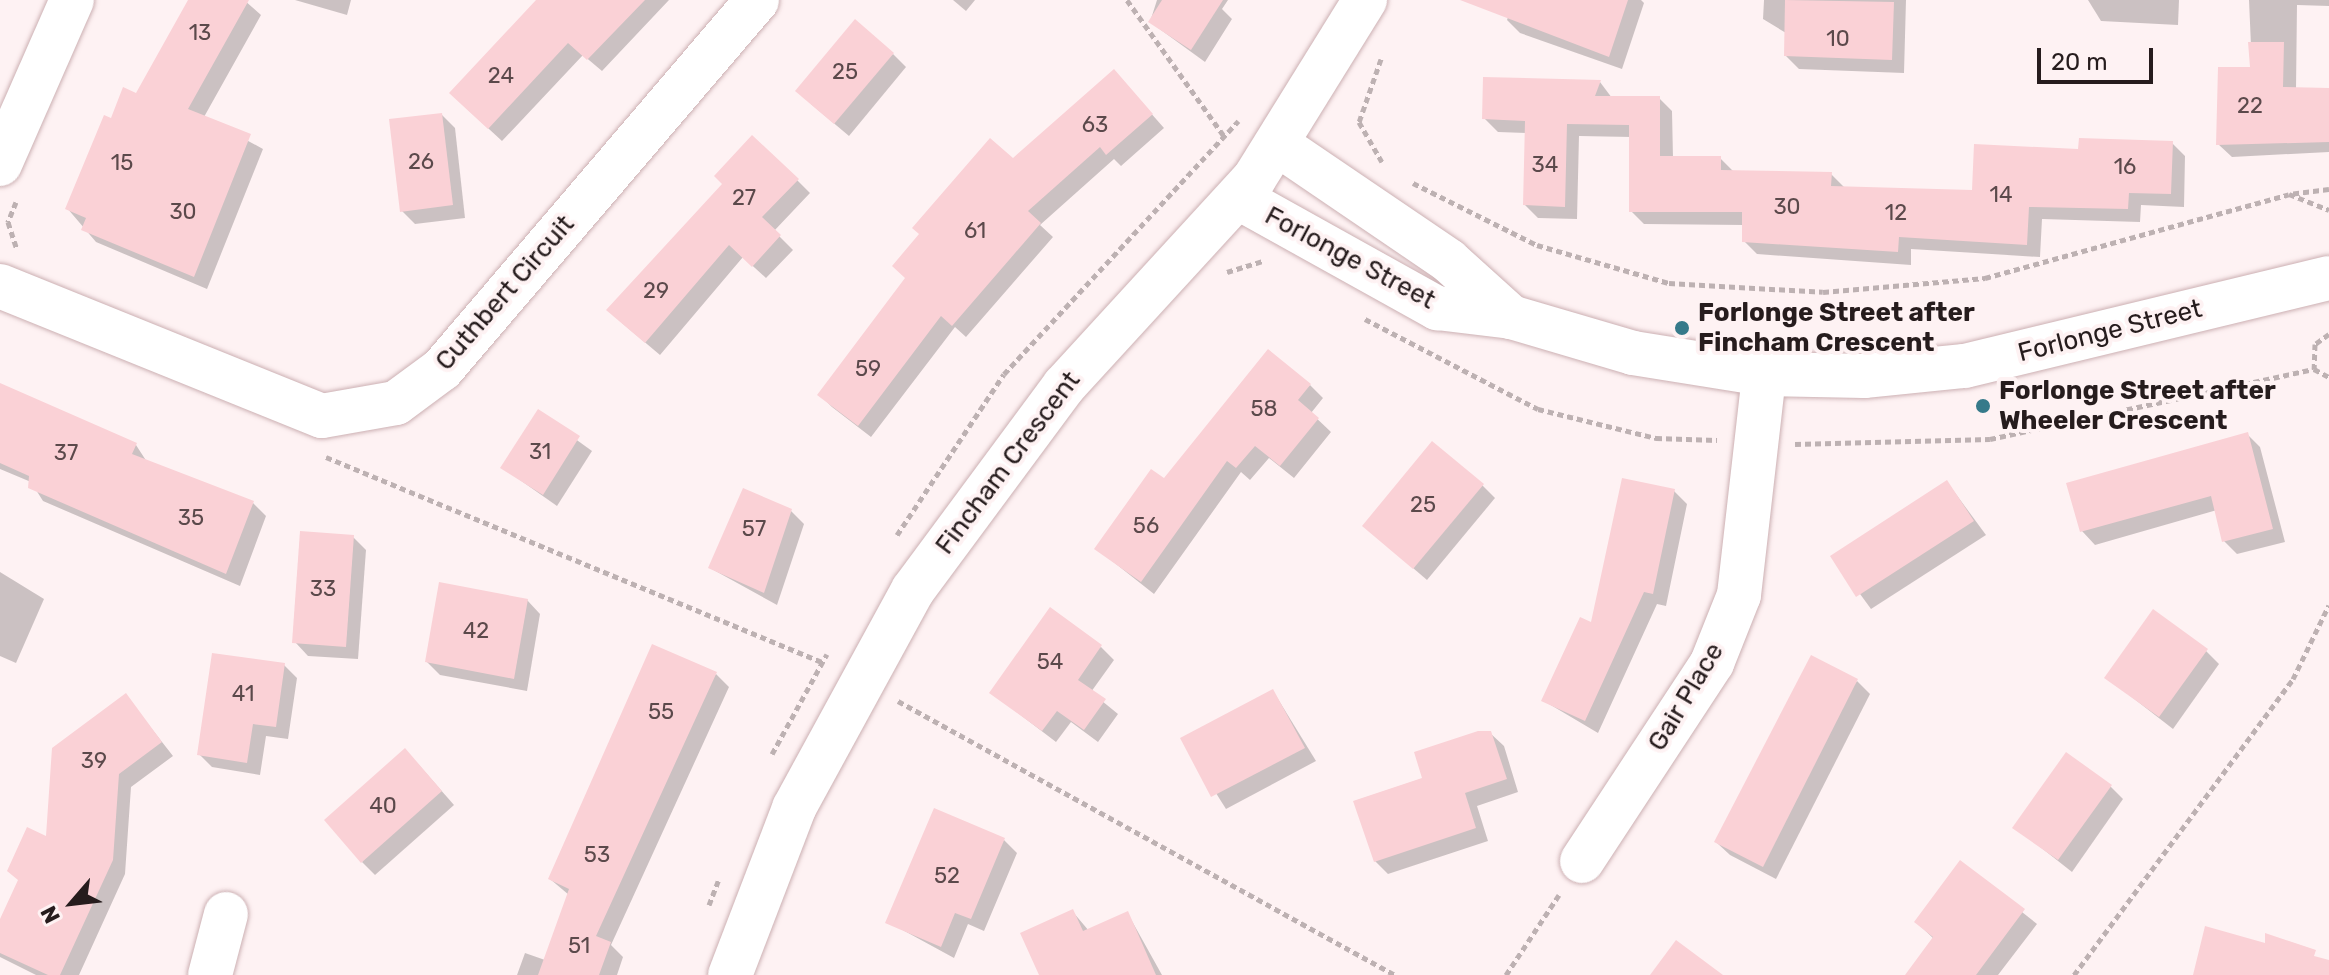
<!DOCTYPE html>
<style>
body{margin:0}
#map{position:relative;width:2329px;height:975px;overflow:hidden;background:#fef2f3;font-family:Rubik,sans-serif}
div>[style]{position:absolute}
.shadow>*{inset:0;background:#0003}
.building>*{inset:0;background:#fad1d6}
.path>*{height:5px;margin-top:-2.5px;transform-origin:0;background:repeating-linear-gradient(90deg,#bdb1b2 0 6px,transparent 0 10px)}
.roads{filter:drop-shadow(0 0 2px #ccb0b3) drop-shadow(0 0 2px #ccb0b3)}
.street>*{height:44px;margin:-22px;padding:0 22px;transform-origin:22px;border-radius:22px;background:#fff}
.dots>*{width:22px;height:22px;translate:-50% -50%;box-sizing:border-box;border:4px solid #fef2f3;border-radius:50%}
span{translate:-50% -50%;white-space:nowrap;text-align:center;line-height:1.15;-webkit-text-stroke:8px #fef2f3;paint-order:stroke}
.number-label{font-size:22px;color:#5b494b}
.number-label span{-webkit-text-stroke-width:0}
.street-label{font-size:26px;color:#261c1d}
.poi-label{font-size:26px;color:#261c1d;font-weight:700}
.left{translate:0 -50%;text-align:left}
.north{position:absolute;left:32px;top:863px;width:80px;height:80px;-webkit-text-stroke:6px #fef2f3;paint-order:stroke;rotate:242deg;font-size:22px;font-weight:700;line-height:32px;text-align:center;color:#261c1d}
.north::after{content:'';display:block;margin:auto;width:28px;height:36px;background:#261c1d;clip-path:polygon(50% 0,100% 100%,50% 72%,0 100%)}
.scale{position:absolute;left:2037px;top:48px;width:116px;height:36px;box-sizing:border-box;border:4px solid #261c1d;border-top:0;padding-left:10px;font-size:24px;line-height:28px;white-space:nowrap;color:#261c1d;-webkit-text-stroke:6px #fef2f3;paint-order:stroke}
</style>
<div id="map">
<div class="shadow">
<i style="clip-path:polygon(190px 0,244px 0,261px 15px,204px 117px,263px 149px,207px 289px,96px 242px,67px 208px,112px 120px,137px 95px)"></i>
<i style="clip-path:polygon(295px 0,351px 0,347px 15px)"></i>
<i style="clip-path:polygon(539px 0,669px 0,602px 71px,583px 55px,502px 141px,464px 106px)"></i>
<i style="clip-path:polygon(953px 0,975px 0,966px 11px)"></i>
<i style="clip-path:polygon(1157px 0,1228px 0,1222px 9px,1232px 19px,1205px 62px,1150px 22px)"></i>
<i style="clip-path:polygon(1514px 0,1641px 0,1644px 3px,1622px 69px,1520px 33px,1507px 20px)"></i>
<i style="clip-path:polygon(1764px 0,1906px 0,1904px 73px,1799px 69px,1786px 56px,1786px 33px,1763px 19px)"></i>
<i style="clip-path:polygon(2088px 0,2179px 0,2178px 25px,2101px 21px)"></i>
<i style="clip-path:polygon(2249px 0,2329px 0,2329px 6px,2297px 5px,2296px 90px,2329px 90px,2329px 152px,2232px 157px,2218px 144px,2252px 69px)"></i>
<i style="clip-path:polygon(893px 54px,906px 67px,849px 136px,811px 104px)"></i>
<i style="clip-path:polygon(1600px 82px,1612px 98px,1659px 98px,1672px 111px,1673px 158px,1720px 158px,1733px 171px,1831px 174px,1845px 188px,1974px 192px,2080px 151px,2172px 143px,2185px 156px,2184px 207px,2141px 205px,2140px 222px,2042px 219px,2040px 257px,1911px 249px,1911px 265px,1757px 254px,1744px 241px,1744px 225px,1644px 224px,1631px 211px,1631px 137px,1579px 136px,1577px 219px,1538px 218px,1525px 205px,1527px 133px,1498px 132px,1484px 118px)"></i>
<i style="clip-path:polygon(1126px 85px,1164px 128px,1121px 166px,1114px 159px,1040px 225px,1053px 237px,966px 337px,955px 327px,871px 437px,832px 407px,819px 394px,907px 279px,1013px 161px)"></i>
<i style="clip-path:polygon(442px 115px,455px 128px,465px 218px,415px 224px,402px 211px)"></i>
<i style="clip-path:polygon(797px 180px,810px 193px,774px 231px,793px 250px,766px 278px,743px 257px,660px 355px,622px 323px)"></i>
<i style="clip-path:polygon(1310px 385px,1323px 398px,1311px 413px,1331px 432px,1294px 478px,1269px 458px,1250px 480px,1241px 472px,1154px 594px,1097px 549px,1164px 480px)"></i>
<i style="clip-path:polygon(0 386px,136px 445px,147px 462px,253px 503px,266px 516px,240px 586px,43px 501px,31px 482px,0 469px)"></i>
<i style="clip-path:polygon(538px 412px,592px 451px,557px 506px,503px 468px)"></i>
<i style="clip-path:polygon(2247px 434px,2260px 447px,2285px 542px,2237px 554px,2224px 541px,2217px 510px,2095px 545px,2082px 531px)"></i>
<i style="clip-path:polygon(1947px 482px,1986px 535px,1871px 609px,1833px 557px)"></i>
<i style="clip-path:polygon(1482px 485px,1495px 498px,1427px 580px,1364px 526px)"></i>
<i style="clip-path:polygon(1674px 491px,1687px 504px,1666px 606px,1657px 604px,1598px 733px,1544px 701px)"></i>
<i style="clip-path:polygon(791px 511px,804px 524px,777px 605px,710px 568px)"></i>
<i style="clip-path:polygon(353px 537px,366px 550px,358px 659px,308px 656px,295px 642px)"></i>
<i style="clip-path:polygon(0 572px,44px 599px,16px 663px,0 656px)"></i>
<i style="clip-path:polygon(527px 600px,540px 614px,527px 691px,440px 675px,427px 662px)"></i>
<i style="clip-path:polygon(1101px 647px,1114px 660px,1091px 692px,1118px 714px,1098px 742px,1071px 722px,1056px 742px,992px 693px)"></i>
<i style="clip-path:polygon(2206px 651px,2219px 664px,2173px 729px,2106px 677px)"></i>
<i style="clip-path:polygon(284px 665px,297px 678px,288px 739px,266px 736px,260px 775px,212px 767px,199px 754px)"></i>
<i style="clip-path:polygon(716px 674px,729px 687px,611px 945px,623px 957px,617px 975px,517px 975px,525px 953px,545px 960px,569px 895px,550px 879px)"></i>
<i style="clip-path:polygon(1857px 681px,1870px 694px,1776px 879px,1730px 855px,1716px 842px)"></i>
<i style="clip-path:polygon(1273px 691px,1316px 761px,1226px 809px,1182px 739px)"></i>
<i style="clip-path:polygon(126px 696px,173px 756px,131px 787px,125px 874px,79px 975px,36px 975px,0 957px,0 924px)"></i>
<i style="clip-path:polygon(1490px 733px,1504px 746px,1518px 792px,1477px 806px,1488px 841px,1388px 874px,1375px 861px,1425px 779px)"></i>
<i style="clip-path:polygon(418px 764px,454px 805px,375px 875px,362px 862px)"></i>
<i style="clip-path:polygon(2110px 786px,2123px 799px,2072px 872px,2015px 827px)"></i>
<i style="clip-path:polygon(1004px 840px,1017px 853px,984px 931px,968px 924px,954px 958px,888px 922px)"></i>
<i style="clip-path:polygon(1960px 863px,2037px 924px,1998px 975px,1907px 975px,1934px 939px,1916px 922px)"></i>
<i style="clip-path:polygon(1073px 912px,1089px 931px,1128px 914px,1162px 975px,1041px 975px)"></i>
</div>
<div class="building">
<i style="clip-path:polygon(188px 0,249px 0,188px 109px,251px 134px,194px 277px,81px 230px,86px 218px,65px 209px,104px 115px,111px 118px,123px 87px,136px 93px)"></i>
<i style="clip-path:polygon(536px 0,645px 0,587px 60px,568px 43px,488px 129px,449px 93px)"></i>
<i style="clip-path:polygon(1162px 0,1223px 0,1191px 50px,1148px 22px)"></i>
<i style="clip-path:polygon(1460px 0,1628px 0,1609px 57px)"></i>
<i style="clip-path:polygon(1785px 0,1894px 2px,1892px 60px,1784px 56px)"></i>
<i style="clip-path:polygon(855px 19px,894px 53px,834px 124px,795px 91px)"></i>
<i style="clip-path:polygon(2248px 42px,2284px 42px,2283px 87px,2329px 88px,2329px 142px,2216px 145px,2218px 67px,2250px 67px)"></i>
<i style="clip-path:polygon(1114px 69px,1153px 114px,1106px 155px,1100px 147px,1028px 211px,1041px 223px,952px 326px,941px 316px,858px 426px,817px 395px,905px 278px,892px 266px,919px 234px,912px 228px,990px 138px,1013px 158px)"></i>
<i style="clip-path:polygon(1483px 77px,1601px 80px,1595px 96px,1660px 96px,1660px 156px,1721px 156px,1721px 170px,1832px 172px,1831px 186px,1972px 190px,1974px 144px,2078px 149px,2079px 138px,2173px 141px,2171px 194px,2129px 193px,2128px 209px,2029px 207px,2027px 245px,1899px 237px,1898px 252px,1742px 242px,1742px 212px,1629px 212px,1629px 125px,1567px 124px,1565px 207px,1523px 205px,1525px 121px,1482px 119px)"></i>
<i style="clip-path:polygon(442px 113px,453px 205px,400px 212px,389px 119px)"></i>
<i style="clip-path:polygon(752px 135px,799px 179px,762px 217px,781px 235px,752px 267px,729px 245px,645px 343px,606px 310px,722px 184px,714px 176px)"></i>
<i style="clip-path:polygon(1268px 349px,1311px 384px,1298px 400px,1319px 418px,1280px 466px,1255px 446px,1236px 468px,1227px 461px,1141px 582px,1094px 549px,1151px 469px,1164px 478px)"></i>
<i style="clip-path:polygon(0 383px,137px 443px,132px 454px,254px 501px,226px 574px,28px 488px,29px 476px,0 463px)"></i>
<i style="clip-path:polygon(538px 409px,580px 436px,543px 495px,500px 468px)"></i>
<i style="clip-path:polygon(2248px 432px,2273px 529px,2222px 542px,2211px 496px,2080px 532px,2066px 483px)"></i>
<i style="clip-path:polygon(1432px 441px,1484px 484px,1413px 569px,1362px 526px)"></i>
<i style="clip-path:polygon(1622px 478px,1675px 489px,1653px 594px,1644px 592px,1585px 721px,1541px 701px,1580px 617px,1591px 622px)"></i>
<i style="clip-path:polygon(1947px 480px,1974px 521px,1856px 597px,1830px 556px)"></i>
<i style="clip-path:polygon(743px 488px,792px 509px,764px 593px,708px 568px)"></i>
<i style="clip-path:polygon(300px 531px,354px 535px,346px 647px,292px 643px)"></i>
<i style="clip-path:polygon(439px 582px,528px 599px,514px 679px,425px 662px)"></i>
<i style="clip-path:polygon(1050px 607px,1102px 645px,1078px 680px,1106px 699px,1084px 730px,1057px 711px,1042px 731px,989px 693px)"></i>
<i style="clip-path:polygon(2153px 609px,2208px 649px,2159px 717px,2104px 678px)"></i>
<i style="clip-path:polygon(652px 644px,717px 672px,596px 936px,611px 942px,599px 975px,538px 975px,569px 889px,548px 879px)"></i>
<i style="clip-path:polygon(212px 653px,285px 663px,276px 727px,253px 724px,247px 763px,197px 755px)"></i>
<i style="clip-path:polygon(1811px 655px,1858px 679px,1763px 867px,1714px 842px)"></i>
<i style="clip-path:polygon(1273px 689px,1305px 748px,1211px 797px,1180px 738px)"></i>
<i style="clip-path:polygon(126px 693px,162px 742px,119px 774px,113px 860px,60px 975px,48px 975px,0 953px,0 919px,18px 880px,7px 871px,27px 827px,46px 836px,52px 748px)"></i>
<i style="clip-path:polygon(1478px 731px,1491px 731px,1507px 779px,1465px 793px,1476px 828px,1374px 862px,1353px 801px,1422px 778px,1414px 752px)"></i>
<i style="clip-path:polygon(405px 748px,442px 791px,361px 863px,324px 820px)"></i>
<i style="clip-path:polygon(2066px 752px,2112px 785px,2058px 860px,2012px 828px)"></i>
<i style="clip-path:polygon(934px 808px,1005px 838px,971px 919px,955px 913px,941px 947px,885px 923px)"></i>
<i style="clip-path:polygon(1960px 860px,2025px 909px,1976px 975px,1905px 975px,1933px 937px,1914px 922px)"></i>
<i style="clip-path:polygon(1073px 909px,1083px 931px,1128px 911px,1156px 975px,1039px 975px,1020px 933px)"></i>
<i style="clip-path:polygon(2205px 926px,2265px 943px,2265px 933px,2316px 950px,2314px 956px,2329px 960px,2329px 975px,2193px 975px)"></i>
<i style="clip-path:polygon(1676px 940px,1723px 975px,1650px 975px)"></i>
</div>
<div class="path">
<i style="left:1127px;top:0;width:167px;rotate:54.5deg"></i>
<i style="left:1381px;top:59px;width:67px;rotate:109.2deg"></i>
<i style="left:1359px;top:122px;width:46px;rotate:60.1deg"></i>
<i style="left:1413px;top:183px;width:139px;rotate:26.6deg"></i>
<i style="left:1537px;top:245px;width:137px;rotate:16.1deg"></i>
<i style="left:1669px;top:283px;width:154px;rotate:3.3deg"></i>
<i style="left:1823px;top:292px;width:163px;rotate:-4.9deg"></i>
<i style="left:1985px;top:278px;width:315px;rotate:-15.4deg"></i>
<i style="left:2329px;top:189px;width:40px;rotate:172.9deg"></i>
<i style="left:2289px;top:194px;width:43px;rotate:21.8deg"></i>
<i style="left:16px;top:202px;width:22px;rotate:112deg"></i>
<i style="left:8px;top:222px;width:28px;rotate:72deg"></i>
<i style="left:1227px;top:272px;width:37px;rotate:-17deg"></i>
<i style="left:1365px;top:319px;width:195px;rotate:27.5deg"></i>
<i style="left:1538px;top:409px;width:122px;rotate:13.8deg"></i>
<i style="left:1656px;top:438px;width:61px;rotate:1.9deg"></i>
<i style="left:2329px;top:334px;width:17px;rotate:144deg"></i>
<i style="left:2315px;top:344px;width:25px;rotate:92deg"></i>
<i style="left:2314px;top:369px;width:17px;rotate:28deg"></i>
<i style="left:1795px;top:444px;width:195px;rotate:-1.5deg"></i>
<i style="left:1990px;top:439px;width:331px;rotate:-12.2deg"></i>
<i style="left:326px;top:457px;width:537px;rotate:22.46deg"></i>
<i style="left:897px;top:535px;width:193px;rotate:-56.4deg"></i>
<i style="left:1004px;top:374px;width:345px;rotate:-47.2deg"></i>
<i style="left:898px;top:701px;width:568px;rotate:28.87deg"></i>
<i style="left:772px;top:754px;width:114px;rotate:-61.2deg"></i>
<i style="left:709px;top:905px;width:26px;rotate:-69deg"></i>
<i style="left:1506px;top:975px;width:96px;rotate:-56.5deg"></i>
<i style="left:2074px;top:975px;width:368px;rotate:-53.5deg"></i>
<i style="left:2293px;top:679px;width:82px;rotate:-64.1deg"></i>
</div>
<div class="roads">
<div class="street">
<i style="left:1280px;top:146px;width:204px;rotate:34.2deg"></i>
<i style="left:1449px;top:261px;width:84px;rotate:42.1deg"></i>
<i style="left:0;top:164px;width:179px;rotate:-66.3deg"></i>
<i style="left:1239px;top:198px;width:227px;rotate:29.1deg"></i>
<i style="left:1437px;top:308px;width:75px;rotate:6.9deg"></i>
<i style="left:1511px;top:317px;width:127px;rotate:16.4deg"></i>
<i style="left:1633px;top:353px;width:133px;rotate:9.1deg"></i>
<i style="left:1764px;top:374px;width:100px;rotate:1.1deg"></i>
<i style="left:1864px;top:376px;width:101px;rotate:-5.7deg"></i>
<i style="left:1965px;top:366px;width:374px;rotate:-13.6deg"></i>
<i style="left:0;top:286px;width:347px;rotate:22deg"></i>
<i style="left:322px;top:416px;width:75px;rotate:-10deg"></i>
<i style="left:396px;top:403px;width:57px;rotate:-36.5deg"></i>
<i style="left:442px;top:369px;width:485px;rotate:-49.5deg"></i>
<i style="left:1582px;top:861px;width:237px;rotate:-56.7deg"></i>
<i style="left:1712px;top:663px;width:73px;rotate:-68.3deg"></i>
<i style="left:1739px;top:595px;width:222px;rotate:-83.5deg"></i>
<i style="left:210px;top:975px;width:63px;rotate:-75.3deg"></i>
<i style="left:730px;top:975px;width:179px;rotate:-69deg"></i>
<i style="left:794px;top:808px;width:248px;rotate:-61.4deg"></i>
<i style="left:913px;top:590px;width:254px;rotate:-53.5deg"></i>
<i style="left:1064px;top:386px;width:281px;rotate:-47.5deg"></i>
<i style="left:1254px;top:179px;width:211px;rotate:-58.2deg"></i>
</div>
</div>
<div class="dots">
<i style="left:1682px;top:328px;background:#367a8a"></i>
<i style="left:1983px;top:406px;background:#367a8a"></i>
</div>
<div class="number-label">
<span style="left:200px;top:33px">13</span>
<span style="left:1838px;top:39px">10</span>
<span style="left:845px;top:72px">25</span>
<span style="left:501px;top:76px">24</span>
<span style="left:2250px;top:106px">22</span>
<span style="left:1095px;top:125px">63</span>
<span style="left:421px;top:162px">26</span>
<span style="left:122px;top:163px">15</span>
<span style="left:1545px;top:165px">34</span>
<span style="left:2125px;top:167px">16</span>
<span style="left:2001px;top:195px">14</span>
<span style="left:744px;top:198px">27</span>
<span style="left:1787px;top:207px">30</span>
<span style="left:183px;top:212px">30</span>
<span style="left:1896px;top:213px">12</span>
<span style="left:975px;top:231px">61</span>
<span style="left:656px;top:291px">29</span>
<span style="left:868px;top:369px">59</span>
<span style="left:1264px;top:409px">58</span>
<span style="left:540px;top:452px">31</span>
<span style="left:66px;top:453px">37</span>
<span style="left:1423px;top:505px">25</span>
<span style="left:191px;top:518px">35</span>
<span style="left:1146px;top:526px">56</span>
<span style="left:754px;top:529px">57</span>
<span style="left:323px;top:589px">33</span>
<span style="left:476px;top:631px">42</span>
<span style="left:1050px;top:662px">54</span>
<span style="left:243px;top:694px">41</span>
<span style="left:661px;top:712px">55</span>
<span style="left:94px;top:761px">39</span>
<span style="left:383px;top:806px">40</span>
<span style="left:597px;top:855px">53</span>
<span style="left:947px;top:876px">52</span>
<span style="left:579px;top:946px">51</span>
</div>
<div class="street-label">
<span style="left:1350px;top:258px;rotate:28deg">Forlonge Street</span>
<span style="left:505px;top:293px;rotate:-49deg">Cuthbert Circuit</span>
<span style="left:2110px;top:331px;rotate:-14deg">Forlonge Street</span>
<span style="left:1008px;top:463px;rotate:-53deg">Fincham Crescent</span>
<span style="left:1686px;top:697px;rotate:-59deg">Gair Place</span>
</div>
<div class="poi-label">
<span class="left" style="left:1698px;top:328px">Forlonge Street after<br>Fincham Crescent</span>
<span class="left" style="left:1999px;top:406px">Forlonge Street after<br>Wheeler Crescent</span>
</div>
<div class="north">N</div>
<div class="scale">20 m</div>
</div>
